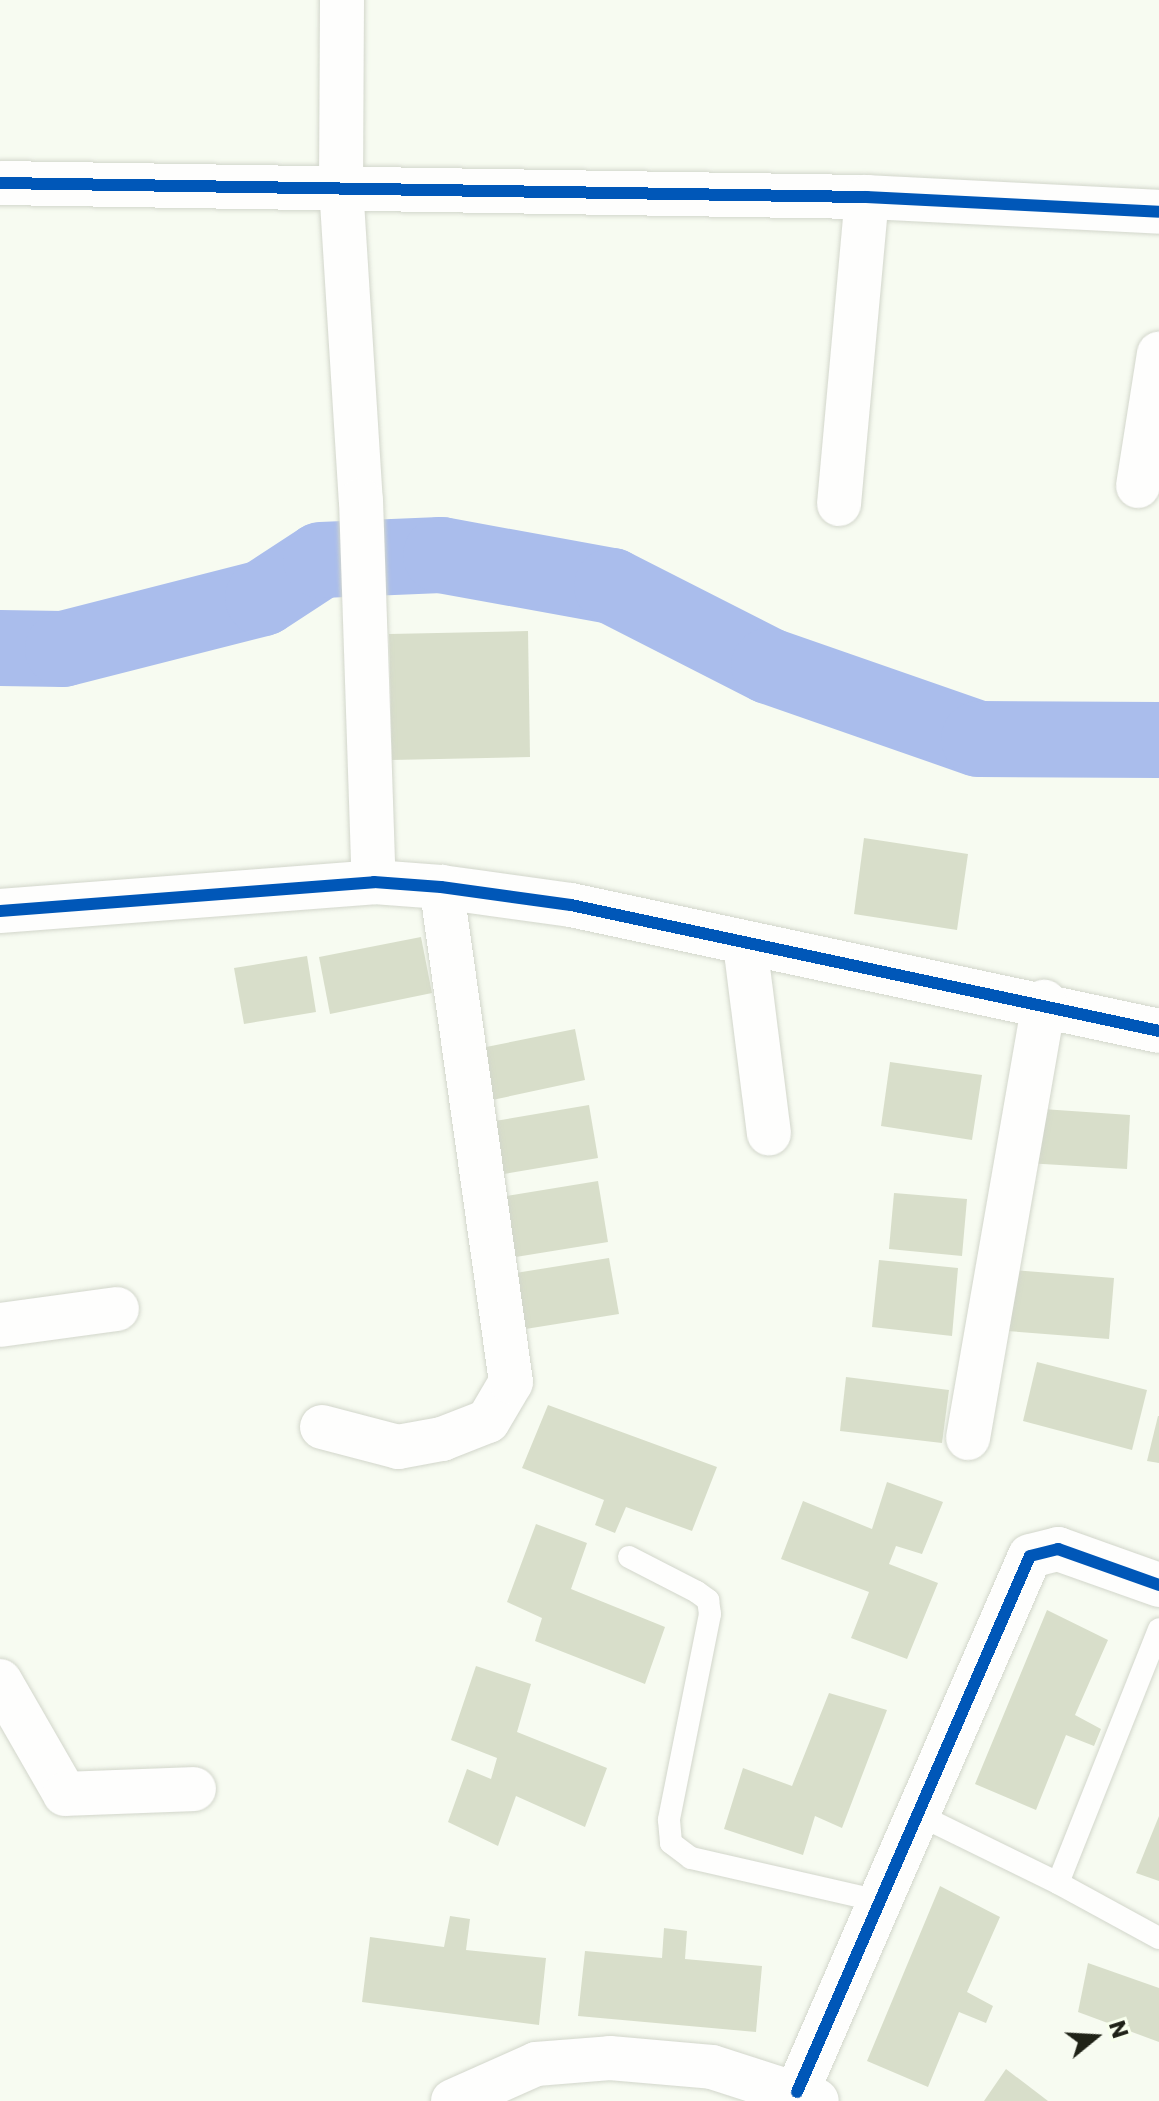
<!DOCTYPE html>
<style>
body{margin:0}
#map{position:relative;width:1159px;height:2101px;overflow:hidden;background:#f7fbf1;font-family:Poppins,sans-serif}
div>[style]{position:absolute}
.river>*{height:76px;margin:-38px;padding:0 38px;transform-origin:38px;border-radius:38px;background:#aabdec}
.building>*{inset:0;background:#d8deca}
.roads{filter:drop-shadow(0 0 2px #d2d6cb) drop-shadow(0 0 2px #d2d6cb)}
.lane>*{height:22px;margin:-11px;padding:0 11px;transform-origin:11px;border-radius:11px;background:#fefefd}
.street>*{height:44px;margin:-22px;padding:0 22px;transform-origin:22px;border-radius:22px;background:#fefefd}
.cycleway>*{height:12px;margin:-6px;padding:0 6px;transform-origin:6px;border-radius:6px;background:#0057b8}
span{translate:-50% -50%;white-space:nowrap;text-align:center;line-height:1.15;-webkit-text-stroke:6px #f8ffed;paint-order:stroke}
.north{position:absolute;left:1055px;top:1997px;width:80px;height:80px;-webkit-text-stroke:6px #f8ffed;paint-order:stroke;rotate:72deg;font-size:22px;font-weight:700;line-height:32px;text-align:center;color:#1f2217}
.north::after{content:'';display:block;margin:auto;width:28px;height:36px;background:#1f2217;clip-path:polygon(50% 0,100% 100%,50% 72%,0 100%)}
</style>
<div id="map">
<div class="river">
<i style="left:0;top:648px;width:63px;rotate:0.9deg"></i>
<i style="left:63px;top:649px;width:206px;rotate:-14.3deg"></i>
<i style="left:263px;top:598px;width:69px;rotate:-33.2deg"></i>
<i style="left:321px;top:560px;width:120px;rotate:-2.4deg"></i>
<i style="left:441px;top:555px;width:174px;rotate:10.3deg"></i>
<i style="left:612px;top:586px;width:176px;rotate:27deg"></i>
<i style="left:769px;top:666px;width:222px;rotate:19.2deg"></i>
<i style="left:979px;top:739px;width:180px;rotate:0.3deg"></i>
</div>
<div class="building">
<i style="clip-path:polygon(528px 631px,530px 757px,392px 760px,389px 634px)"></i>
<i style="clip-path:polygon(864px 838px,968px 854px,957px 930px,854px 914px)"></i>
<i style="clip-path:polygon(421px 937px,432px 993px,330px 1014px,319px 957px)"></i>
<i style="clip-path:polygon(307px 956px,316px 1012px,244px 1024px,234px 968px)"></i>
<i style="clip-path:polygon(575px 1029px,585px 1080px,483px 1102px,471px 1050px)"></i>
<i style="clip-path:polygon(890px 1062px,982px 1075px,972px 1140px,881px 1126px)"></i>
<i style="clip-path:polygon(589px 1105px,598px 1158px,492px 1176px,483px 1123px)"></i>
<i style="clip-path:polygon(1028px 1108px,1130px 1115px,1127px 1169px,1026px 1163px)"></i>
<i style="clip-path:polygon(598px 1181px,608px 1242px,504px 1259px,494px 1198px)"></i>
<i style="clip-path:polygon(894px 1193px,967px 1199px,962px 1256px,889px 1249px)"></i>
<i style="clip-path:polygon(609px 1258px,619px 1314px,513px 1331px,503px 1275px)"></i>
<i style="clip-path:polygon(879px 1260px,958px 1268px,952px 1336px,872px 1327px)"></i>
<i style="clip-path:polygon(1012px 1270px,1114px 1278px,1109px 1339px,1007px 1331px)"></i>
<i style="clip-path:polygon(1037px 1362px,1147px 1390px,1132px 1450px,1023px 1421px)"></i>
<i style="clip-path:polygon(846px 1377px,949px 1390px,942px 1443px,840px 1431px)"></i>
<i style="clip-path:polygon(548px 1405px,717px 1467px,692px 1531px,626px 1507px,615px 1533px,595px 1525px,604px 1500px,522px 1468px)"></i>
<i style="clip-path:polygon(1158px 1416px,1159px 1416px,1159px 1463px,1147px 1461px)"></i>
<i style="clip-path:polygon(887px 1482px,943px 1502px,922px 1554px,896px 1546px,889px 1564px,938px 1583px,907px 1659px,851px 1638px,869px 1592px,781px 1559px,803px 1501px,872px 1529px)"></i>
<i style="clip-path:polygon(536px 1524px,587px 1543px,571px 1589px,665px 1627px,645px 1684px,535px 1641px,542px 1618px,507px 1602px)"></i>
<i style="clip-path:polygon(1047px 1610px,1108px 1640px,1075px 1715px,1101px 1729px,1094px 1746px,1066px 1735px,1036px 1810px,975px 1784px)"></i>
<i style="clip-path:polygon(476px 1666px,531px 1684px,517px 1732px,607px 1768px,585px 1827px,516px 1796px,498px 1846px,448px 1822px,467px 1769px,491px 1779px,497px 1758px,451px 1740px)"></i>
<i style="clip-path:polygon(829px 1693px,887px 1710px,842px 1828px,815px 1816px,803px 1855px,724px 1829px,743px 1768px,792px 1786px)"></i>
<i style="clip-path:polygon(1159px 1816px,1159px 1881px,1136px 1873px)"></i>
<i style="clip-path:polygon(940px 1886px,1000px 1917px,967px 1992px,993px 2006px,986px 2023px,959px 2012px,928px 2087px,867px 2061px)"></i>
<i style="clip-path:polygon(450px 1916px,470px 1919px,466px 1950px,546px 1958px,539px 2025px,362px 2002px,370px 1937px,444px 1947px)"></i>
<i style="clip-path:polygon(664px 1928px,687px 1931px,685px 1959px,762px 1966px,756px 2032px,578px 2016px,585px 1951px,662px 1958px)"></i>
<i style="clip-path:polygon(1088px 1963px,1159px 1988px,1159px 2042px,1078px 2012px)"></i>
<i style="clip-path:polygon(1006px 2069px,1048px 2101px,984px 2101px)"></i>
</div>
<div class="roads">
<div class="lane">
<i style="left:629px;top:1557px;width:76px;rotate:27.2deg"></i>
<i style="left:697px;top:1592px;width:14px;rotate:36deg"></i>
<i style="left:708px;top:1600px;width:14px;rotate:82deg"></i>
<i style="left:710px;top:1614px;width:210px;rotate:101.3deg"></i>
<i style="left:669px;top:1820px;width:23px;rotate:85deg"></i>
<i style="left:671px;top:1843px;width:25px;rotate:37deg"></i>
<i style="left:691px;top:1858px;width:192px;rotate:12.9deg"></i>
<i style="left:917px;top:1814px;width:157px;rotate:26.1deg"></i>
<i style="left:1058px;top:1883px;width:273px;rotate:-68.3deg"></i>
<i style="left:1058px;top:1883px;width:115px;rotate:28.6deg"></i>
</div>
<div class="street">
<i style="left:342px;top:0;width:186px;rotate:90.3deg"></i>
<i style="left:341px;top:186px;width:315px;rotate:86.4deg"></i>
<i style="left:361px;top:500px;width:382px;rotate:88.1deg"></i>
<i style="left:0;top:183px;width:867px;rotate:0.93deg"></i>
<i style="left:867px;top:197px;width:292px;rotate:2.9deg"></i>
<i style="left:1138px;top:486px;width:134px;rotate:-81deg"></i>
<i style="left:839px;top:504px;width:308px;rotate:-84.8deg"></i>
<i style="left:0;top:911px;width:375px;rotate:-4.4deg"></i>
<i style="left:374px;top:882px;width:67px;rotate:4.3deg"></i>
<i style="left:441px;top:887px;width:131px;rotate:7.9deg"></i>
<i style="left:571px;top:905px;width:601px;rotate:12.09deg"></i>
<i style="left:745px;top:944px;width:191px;rotate:82.8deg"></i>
<i style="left:0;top:1325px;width:118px;rotate:-7.8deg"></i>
<i style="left:322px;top:1427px;width:79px;rotate:14.7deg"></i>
<i style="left:398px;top:1447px;width:45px;rotate:-10.3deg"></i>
<i style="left:442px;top:1439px;width:49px;rotate:-21.4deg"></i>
<i style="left:488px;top:1421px;width:45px;rotate:-59.5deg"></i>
<i style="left:511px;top:1382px;width:500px;rotate:-98deg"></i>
<i style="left:968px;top:1438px;width:443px;rotate:-80.1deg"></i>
<i style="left:0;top:1681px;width:130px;rotate:60.1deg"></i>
<i style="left:65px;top:1794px;width:129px;rotate:-2.2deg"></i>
<i style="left:797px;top:2092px;width:584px;rotate:-66.51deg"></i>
<i style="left:1030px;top:1556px;width:29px;rotate:-14deg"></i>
<i style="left:1058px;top:1549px;width:107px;rotate:19.6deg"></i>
<i style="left:453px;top:2101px;width:91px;rotate:-24deg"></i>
<i style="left:536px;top:2064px;width:74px;rotate:-4.6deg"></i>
<i style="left:610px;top:2058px;width:102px;rotate:5deg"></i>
<i style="left:712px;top:2067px;width:110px;rotate:17.9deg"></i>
</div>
</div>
<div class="cycleway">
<i style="left:0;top:183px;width:867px;rotate:0.93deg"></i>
<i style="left:867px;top:197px;width:292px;rotate:2.9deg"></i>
<i style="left:0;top:911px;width:375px;rotate:-4.4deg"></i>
<i style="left:374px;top:882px;width:67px;rotate:4.3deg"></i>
<i style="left:441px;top:887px;width:131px;rotate:7.9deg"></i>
<i style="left:571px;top:905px;width:601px;rotate:12.09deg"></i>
<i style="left:797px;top:2092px;width:584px;rotate:-66.51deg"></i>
<i style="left:1030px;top:1556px;width:29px;rotate:-14deg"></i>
<i style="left:1058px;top:1549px;width:107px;rotate:19.6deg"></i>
</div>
<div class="north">N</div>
</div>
